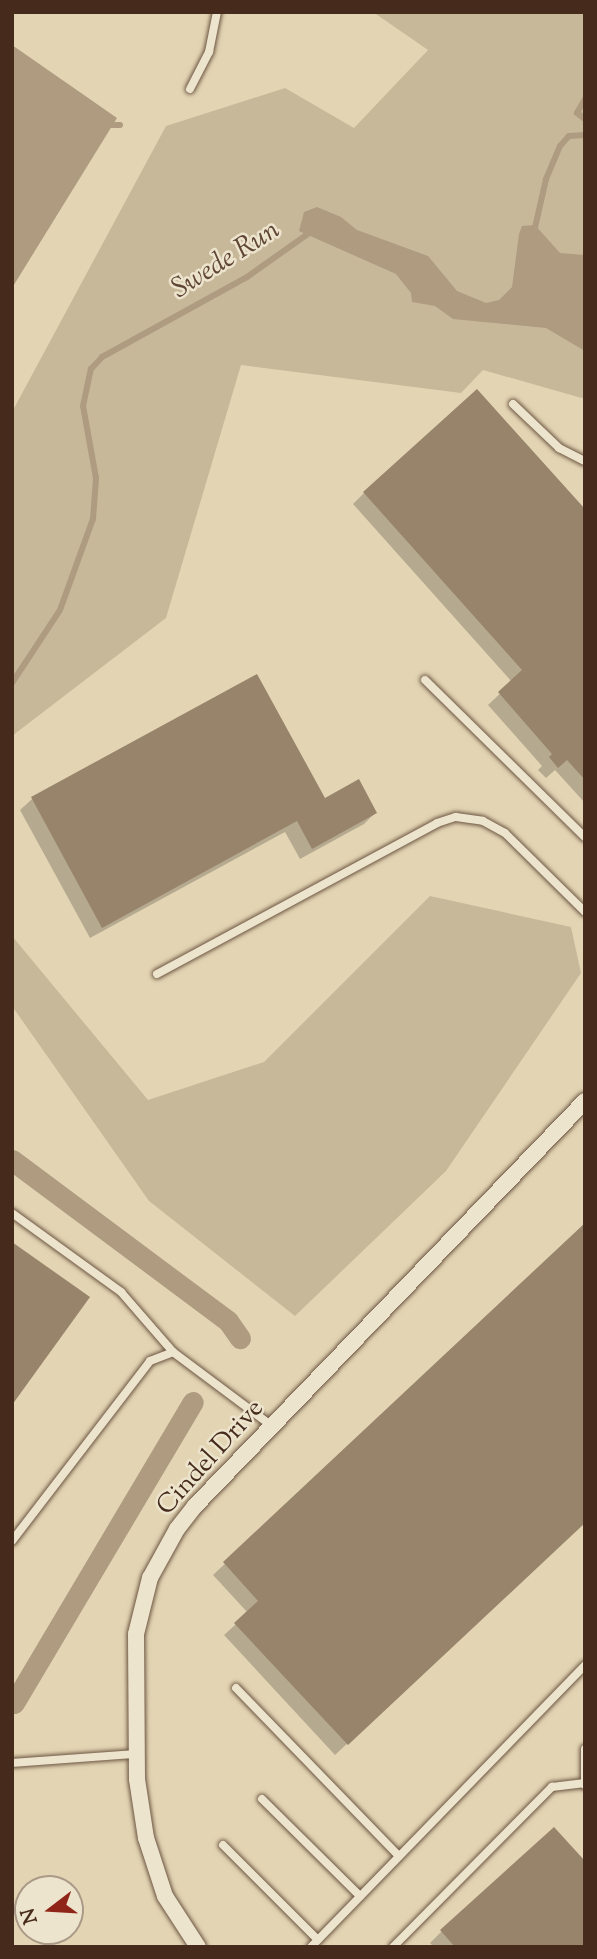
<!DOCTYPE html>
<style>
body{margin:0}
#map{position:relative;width:597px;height:1959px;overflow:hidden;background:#e3d5b4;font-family:"Sorts Mill Goudy",serif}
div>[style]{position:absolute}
.green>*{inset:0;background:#c8b89a}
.water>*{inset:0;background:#ae9b80}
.shadow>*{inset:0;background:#0003}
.stream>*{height:6px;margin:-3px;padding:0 3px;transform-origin:3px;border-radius:3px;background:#ae9b80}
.canal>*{height:21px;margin:-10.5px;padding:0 10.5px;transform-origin:10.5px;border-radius:10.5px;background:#ae9b80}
.building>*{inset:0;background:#98836b}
.roads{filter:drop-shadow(0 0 2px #6d5642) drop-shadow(0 0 2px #6d5642)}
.service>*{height:8px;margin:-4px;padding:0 4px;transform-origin:4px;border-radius:4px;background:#ede4ce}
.minor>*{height:16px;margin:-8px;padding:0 8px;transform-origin:8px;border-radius:8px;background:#ede4ce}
span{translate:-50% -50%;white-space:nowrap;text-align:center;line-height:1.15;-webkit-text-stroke:5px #ede4ce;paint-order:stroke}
.street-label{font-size:26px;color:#462b1c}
.water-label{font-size:28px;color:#604735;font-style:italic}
.frame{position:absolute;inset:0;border:14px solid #462b1c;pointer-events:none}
.north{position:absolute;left:14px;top:1875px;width:70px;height:70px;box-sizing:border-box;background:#ede4ce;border:2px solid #aa9a87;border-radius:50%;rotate:253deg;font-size:19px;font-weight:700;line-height:28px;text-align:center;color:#462b1c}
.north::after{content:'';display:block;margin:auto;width:24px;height:32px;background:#8f2418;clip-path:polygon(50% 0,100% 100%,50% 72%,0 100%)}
</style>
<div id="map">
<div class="green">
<i style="clip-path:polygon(373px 12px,585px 12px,585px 399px,483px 370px,461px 393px,241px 365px,166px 618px,12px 736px,12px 412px,166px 126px,285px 88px,354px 128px,428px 50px)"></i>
<i style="clip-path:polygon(430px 896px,571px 927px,581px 973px,446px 1171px,295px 1316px,149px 1201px,12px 1006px,12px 936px,148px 1100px,264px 1062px)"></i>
</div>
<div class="water">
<i style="clip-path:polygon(12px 45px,117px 118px,12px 288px)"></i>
<i style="clip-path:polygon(317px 207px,341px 217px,357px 230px,428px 256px,457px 291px,486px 303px,499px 300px,512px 287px,519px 234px,522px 226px,535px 225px,560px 253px,585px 255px,585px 351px,546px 328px,453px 319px,435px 306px,412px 302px,411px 293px,396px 274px,299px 231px,304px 212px)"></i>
</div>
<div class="shadow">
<i style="clip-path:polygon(364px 493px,585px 512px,585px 803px,555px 770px,546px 778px,538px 770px,542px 766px,488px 705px,512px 682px,353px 504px)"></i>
<i style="clip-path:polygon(256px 676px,324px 800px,375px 813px,364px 824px,300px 859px,285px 832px,90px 938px,20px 810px,32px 799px)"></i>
<i style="clip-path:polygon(585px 1225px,585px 1521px,335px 1755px,224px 1635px,248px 1613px,213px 1575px)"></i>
<i style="clip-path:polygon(442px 1931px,585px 1947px,434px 1947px,430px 1943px)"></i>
</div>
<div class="stream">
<i style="left:585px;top:99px;width:16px;rotate:120deg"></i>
<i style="left:577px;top:113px;width:10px;rotate:37deg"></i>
<i style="left:105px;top:125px;width:15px"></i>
<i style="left:534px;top:232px;width:54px;rotate:-77.2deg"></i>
<i style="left:546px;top:179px;width:36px;rotate:-67deg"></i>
<i style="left:560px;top:146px;width:13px;rotate:-48deg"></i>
<i style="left:569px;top:136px;width:16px;rotate:-4deg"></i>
<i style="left:12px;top:683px;width:87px;rotate:-56.7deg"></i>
<i style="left:60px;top:610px;width:97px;rotate:-70.1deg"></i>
<i style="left:93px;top:519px;width:41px;rotate:-85.8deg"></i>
<i style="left:96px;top:478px;width:73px;rotate:-100.2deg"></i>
<i style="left:83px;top:406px;width:38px;rotate:-78deg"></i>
<i style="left:91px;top:369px;width:16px;rotate:-47deg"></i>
<i style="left:102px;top:357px;width:166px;rotate:-28.9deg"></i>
<i style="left:247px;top:277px;width:80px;rotate:-35.3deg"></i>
</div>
<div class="canal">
<i style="left:12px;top:1160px;width:269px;rotate:36.7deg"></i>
<i style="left:228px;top:1321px;width:21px;rotate:55deg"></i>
<i style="left:14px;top:1703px;width:350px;rotate:-59.3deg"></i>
</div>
<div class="building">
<i style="clip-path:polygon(477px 389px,585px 509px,585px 780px,567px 760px,558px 768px,549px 757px,552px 754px,498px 692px,522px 670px,363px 492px)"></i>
<i style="clip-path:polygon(257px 674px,325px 798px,359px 779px,377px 813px,312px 849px,297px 821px,102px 928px,31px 797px)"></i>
<i style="clip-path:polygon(585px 1223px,585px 1523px,348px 1745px,234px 1623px,258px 1601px,223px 1562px)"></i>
<i style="clip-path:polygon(12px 1242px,90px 1297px,12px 1405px)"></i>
<i style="clip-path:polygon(554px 1827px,585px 1861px,585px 1947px,455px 1947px,440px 1930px)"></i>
</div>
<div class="roads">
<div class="service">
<i style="left:190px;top:89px;width:42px;rotate:-62.8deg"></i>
<i style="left:209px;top:52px;width:41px;rotate:-78.7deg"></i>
<i style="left:513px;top:404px;width:64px;rotate:43.7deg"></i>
<i style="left:559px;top:448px;width:29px;rotate:27deg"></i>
<i style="left:425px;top:680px;width:224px;rotate:44.5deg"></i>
<i style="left:157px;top:974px;width:318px;rotate:-28.3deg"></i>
<i style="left:437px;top:823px;width:20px;rotate:-18deg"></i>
<i style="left:456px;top:817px;width:27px;rotate:8deg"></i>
<i style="left:483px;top:821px;width:25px;rotate:29deg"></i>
<i style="left:505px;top:833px;width:112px;rotate:44.6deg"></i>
<i style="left:12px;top:1213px;width:135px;rotate:35.9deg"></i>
<i style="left:121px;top:1292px;width:79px;rotate:49.1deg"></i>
<i style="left:173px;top:1352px;width:124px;rotate:36.8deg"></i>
<i style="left:12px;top:1541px;width:227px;rotate:-52.5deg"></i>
<i style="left:150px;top:1361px;width:25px;rotate:-21deg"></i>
<i style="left:236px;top:1688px;width:234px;rotate:45.9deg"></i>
<i style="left:585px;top:1749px;width:36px;rotate:90deg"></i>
<i style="left:12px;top:1763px;width:124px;rotate:-4.2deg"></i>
<i style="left:262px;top:1799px;width:138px;rotate:44.7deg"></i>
<i style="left:223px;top:1845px;width:134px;rotate:45deg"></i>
<i style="left:311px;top:1947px;width:393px;rotate:-45.8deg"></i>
<i style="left:393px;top:1947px;width:226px;rotate:-45.2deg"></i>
<i style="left:552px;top:1787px;width:31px;rotate:-7deg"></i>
</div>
<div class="minor">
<i style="left:198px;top:1947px;width:61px;rotate:-122.9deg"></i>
<i style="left:165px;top:1896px;width:61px;rotate:-108.1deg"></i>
<i style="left:146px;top:1838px;width:60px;rotate:-98.7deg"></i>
<i style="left:137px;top:1779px;width:145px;rotate:-90.4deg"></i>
<i style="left:136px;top:1634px;width:58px;rotate:-76deg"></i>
<i style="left:150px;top:1578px;width:56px;rotate:-61.1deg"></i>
<i style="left:177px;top:1529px;width:29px;rotate:-52deg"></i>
<i style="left:195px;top:1506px;width:562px;rotate:-46.08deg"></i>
</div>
</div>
<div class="street-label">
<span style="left:211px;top:1458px;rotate:-48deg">Cindel Drive</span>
</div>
<div class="water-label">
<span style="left:226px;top:260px;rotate:-32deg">Swede Run</span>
</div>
<div class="frame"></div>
<div class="north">N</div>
</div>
